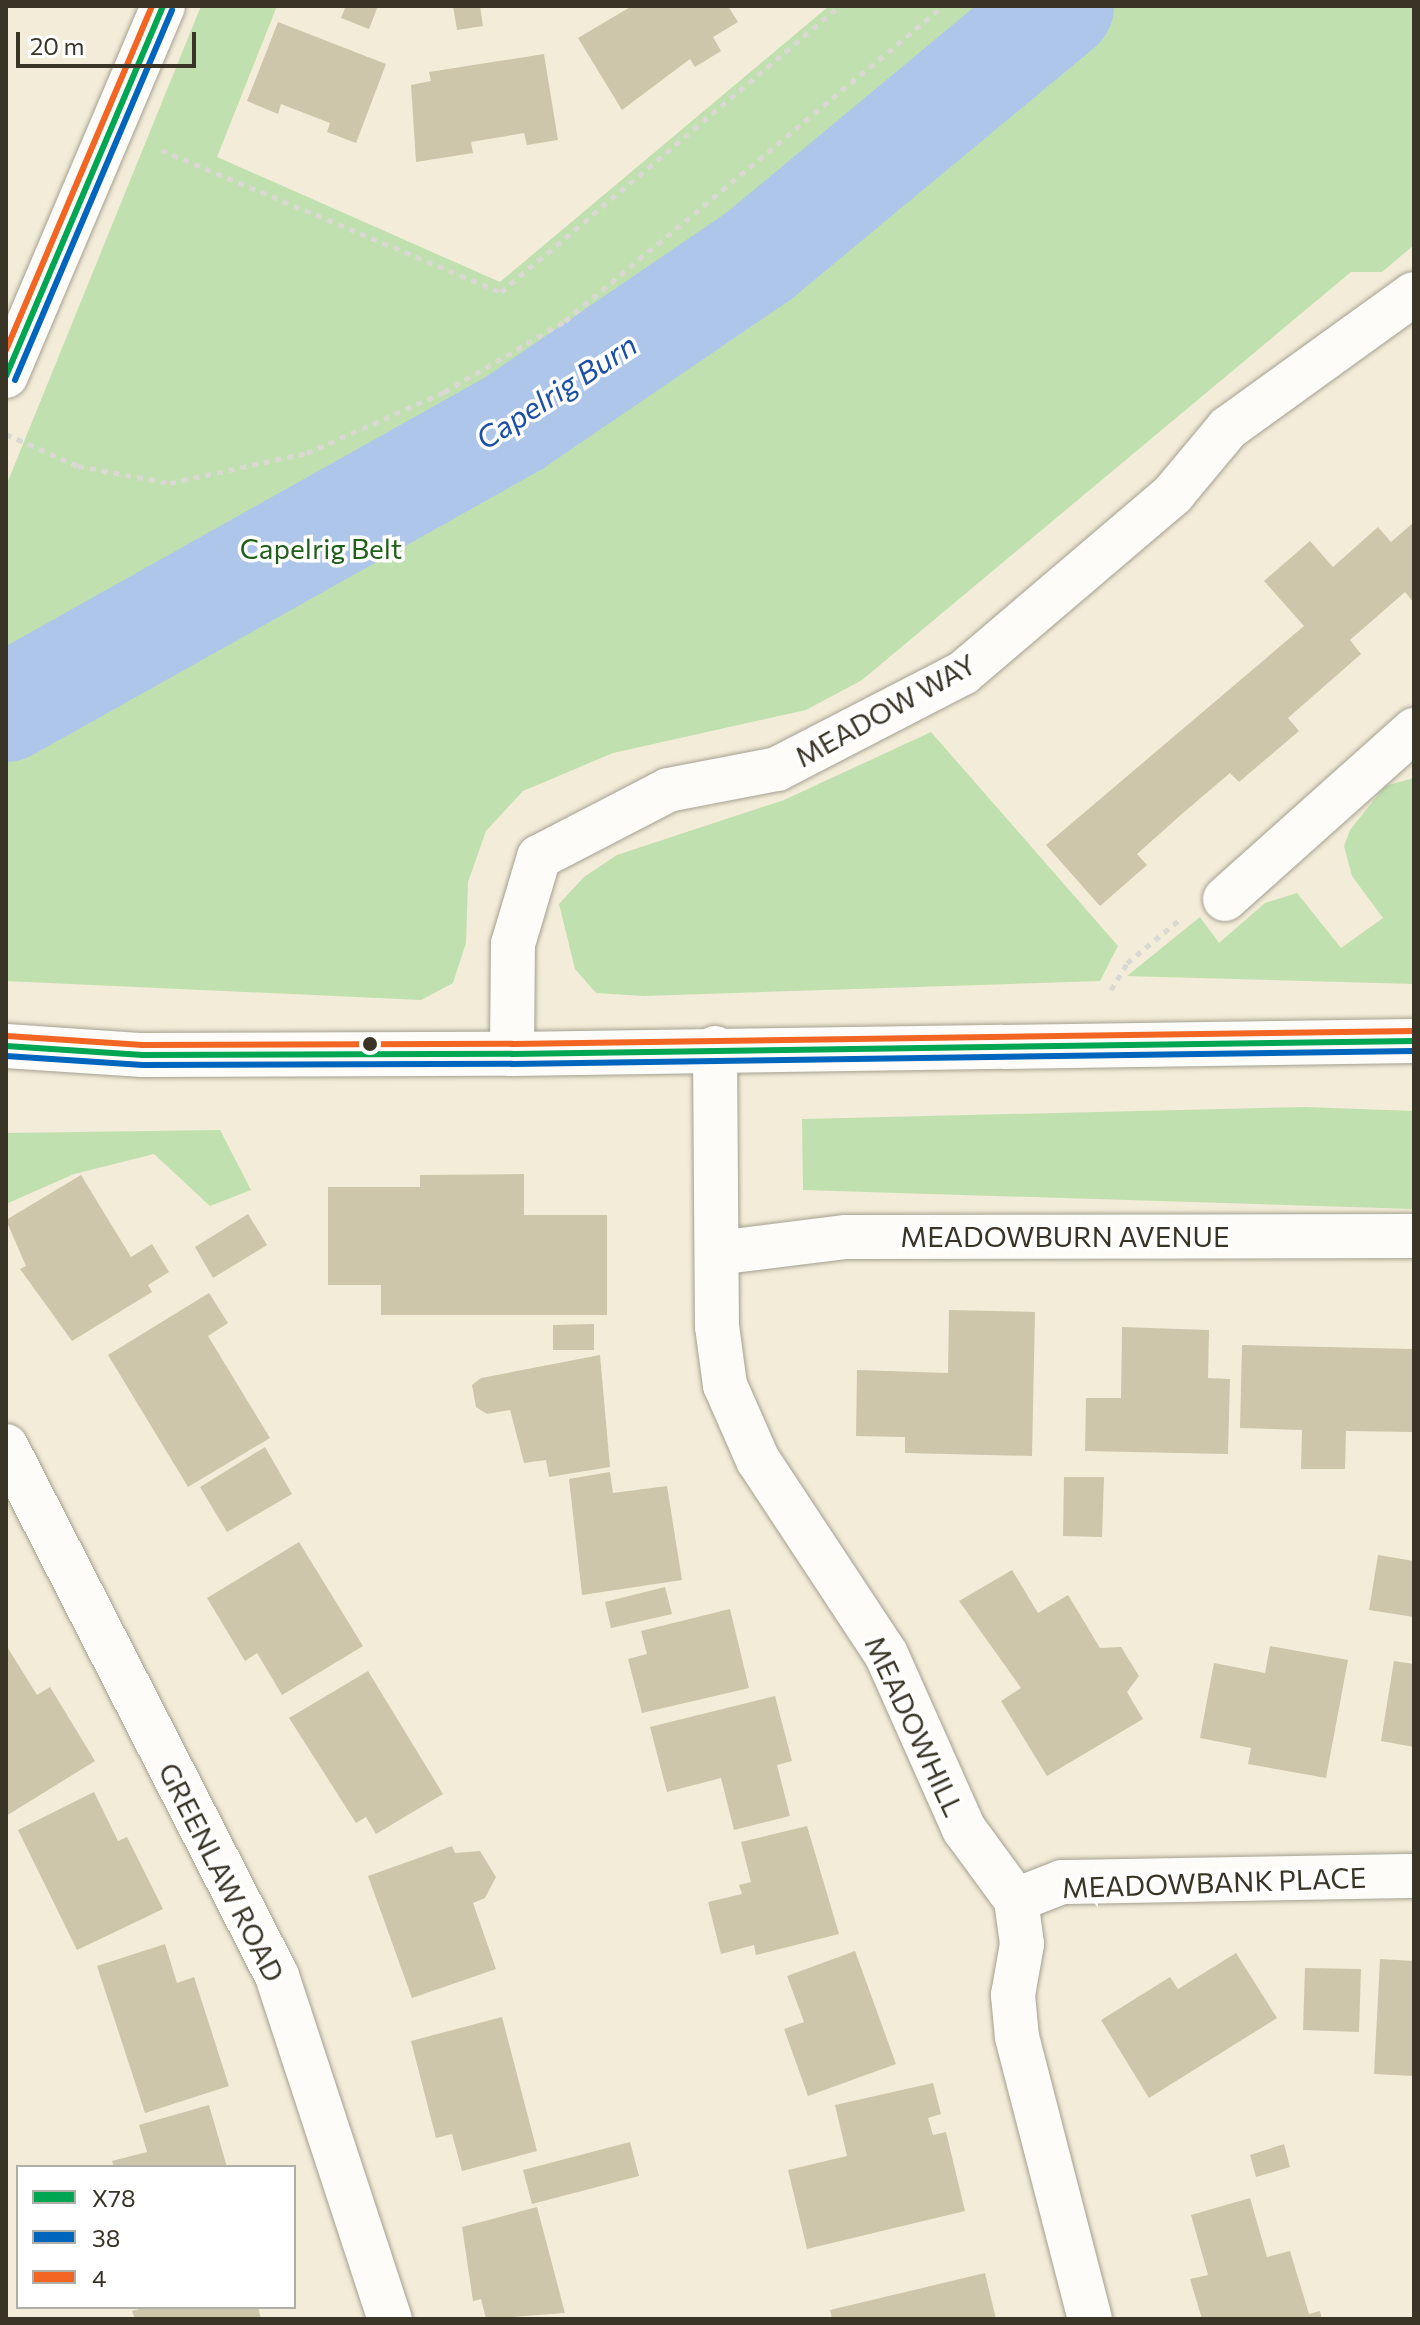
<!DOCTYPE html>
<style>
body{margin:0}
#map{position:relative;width:1420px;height:2325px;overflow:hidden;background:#f3ecd8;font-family:Commissioner,sans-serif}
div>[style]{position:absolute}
.green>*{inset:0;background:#c0e0af}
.river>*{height:108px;margin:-54px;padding:0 54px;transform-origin:54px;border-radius:54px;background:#aec6ea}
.building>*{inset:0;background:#cec6aa}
.path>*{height:5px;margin-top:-2.5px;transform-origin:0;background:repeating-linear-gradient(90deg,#dad8d2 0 6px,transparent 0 12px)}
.roads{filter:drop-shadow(0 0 2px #a5a091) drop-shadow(0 0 2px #a5a091)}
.street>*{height:44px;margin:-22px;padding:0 22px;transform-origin:22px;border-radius:22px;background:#fdfcf9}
.secondary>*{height:44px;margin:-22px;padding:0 22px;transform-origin:22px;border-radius:22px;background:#fdfcf9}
.bus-1>*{height:6px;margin:-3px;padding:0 3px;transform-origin:3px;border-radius:3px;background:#00a651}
.bus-2>*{height:6px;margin:-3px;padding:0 3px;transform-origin:3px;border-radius:3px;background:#0065bd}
.bus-3>*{height:6px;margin:-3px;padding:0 3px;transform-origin:3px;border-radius:3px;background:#f26522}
.dots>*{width:22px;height:22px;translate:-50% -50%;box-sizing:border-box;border:4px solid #fff;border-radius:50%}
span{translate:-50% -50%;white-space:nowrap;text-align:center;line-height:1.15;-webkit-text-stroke:7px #fff;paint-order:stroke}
.park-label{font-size:28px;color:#205f1a}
.street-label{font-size:28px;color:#393426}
.water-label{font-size:30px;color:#1c50a6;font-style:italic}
.frame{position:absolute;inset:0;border:8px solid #393426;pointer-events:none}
.legend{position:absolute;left:16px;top:2165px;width:280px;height:144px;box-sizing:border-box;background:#fff;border:2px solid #b0aea8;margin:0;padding:10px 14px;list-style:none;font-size:24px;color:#393426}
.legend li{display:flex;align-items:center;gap:16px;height:40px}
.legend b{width:40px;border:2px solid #b0aea8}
.scale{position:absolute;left:16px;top:32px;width:180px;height:36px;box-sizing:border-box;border:4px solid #393426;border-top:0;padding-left:10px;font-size:24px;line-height:28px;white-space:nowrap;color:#393426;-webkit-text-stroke:6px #fff;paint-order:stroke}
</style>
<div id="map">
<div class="green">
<i style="clip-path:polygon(201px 6px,277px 6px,217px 157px,500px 282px,829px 6px,1414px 6px,1414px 245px,1382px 272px,1351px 272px,862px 680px,806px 710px,613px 753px,523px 791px,486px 831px,468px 882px,466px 943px,453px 983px,421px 1000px,6px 981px,6px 486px)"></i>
<i style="clip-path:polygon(931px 732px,1118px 946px,1100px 981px,644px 996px,596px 993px,575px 969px,559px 904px,584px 877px,617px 855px,784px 800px)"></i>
<i style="clip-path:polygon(1414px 778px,1414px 984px,1127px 976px,1200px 917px,1219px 943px,1265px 903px,1297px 893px,1341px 948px,1383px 918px,1352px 876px,1344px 846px,1350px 830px,1385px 786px)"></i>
<i style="clip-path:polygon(1305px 1107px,1414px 1111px,1414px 1209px,803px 1190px,802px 1119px)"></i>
<i style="clip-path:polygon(220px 1130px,251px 1190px,210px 1206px,154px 1154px,74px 1174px,6px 1204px,6px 1133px)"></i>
</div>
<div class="river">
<i style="left:6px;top:708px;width:582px;rotate:-29.29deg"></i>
<i style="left:514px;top:423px;width:298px;rotate:-34.3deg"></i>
<i style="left:760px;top:255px;width:390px;rotate:-39.7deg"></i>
</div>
<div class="building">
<i style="clip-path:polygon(346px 6px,378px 6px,369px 29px,341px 18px)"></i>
<i style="clip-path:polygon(453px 6px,480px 6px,483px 26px,457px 30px)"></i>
<i style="clip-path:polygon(632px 6px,728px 6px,738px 22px,713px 37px,721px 51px,695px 67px,690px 59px,622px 110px,578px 38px)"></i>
<i style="clip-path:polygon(278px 22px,386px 64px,356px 143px,327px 132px,330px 123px,281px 104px,278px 114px,247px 101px)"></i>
<i style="clip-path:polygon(544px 54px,558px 140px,527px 145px,524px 133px,471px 142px,473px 153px,416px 162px,411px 85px,431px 81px,429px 72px)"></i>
<i style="clip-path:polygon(1414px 522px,1414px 603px,1405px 592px,1350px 640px,1361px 654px,1288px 718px,1299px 731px,1239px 782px,1230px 773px,1183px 813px,1137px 854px,1147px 865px,1100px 906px,1046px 845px,1304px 626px,1264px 581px,1310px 541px,1333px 567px,1378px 527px,1391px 542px)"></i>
<i style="clip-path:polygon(524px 1174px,524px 1215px,607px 1215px,607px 1315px,381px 1315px,381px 1285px,328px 1285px,328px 1187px,420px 1187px,420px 1175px)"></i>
<i style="clip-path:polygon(81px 1175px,131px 1257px,152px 1244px,169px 1272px,148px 1285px,152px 1292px,72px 1341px,20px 1269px,26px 1266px,6px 1220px)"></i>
<i style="clip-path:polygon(248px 1214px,267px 1245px,213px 1278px,195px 1247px)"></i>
<i style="clip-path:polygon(209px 1293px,228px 1323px,208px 1336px,270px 1438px,188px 1487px,108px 1355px)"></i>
<i style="clip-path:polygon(949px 1310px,1035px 1312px,1032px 1456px,905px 1453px,905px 1437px,856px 1436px,857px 1370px,948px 1373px)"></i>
<i style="clip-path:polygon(594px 1324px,594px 1350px,553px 1350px,553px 1325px)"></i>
<i style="clip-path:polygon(1122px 1327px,1209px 1330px,1208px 1378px,1230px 1379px,1228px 1454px,1085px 1451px,1086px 1398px,1121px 1398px)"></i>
<i style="clip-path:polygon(1242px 1345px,1414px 1349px,1412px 1432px,1346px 1431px,1345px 1469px,1301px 1469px,1302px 1430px,1240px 1428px)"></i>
<i style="clip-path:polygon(600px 1355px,610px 1467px,549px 1477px,546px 1460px,524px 1463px,510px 1410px,487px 1414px,476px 1407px,472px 1385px,481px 1378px)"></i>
<i style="clip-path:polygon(265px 1447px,292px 1494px,227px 1532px,200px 1487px)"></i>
<i style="clip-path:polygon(610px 1472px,613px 1493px,667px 1486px,682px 1580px,582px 1595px,569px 1479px)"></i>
<i style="clip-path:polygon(1064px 1477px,1104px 1477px,1102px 1537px,1063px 1536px)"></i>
<i style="clip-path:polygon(299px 1542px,363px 1646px,282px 1695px,257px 1653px,245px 1661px,207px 1598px)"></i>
<i style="clip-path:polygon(1378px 1555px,1414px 1561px,1414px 1617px,1369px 1610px)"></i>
<i style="clip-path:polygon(1012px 1570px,1038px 1613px,1068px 1595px,1100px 1648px,1121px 1647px,1139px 1676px,1127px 1692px,1143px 1719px,1047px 1776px,1001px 1701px,1021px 1688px,959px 1601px)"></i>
<i style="clip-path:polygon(665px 1587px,672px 1614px,611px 1628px,605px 1602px)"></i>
<i style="clip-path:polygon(730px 1609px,749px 1688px,642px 1713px,628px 1659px,647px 1654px,641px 1631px)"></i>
<i style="clip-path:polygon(6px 1645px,37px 1695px,50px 1687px,95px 1761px,6px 1816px)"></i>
<i style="clip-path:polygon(1270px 1646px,1348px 1660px,1326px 1778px,1248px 1764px,1251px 1748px,1200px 1738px,1214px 1663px,1265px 1673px)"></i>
<i style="clip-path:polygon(1394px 1661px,1414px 1664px,1414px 1747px,1381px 1741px)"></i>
<i style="clip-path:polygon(368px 1671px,443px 1794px,376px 1834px,366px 1817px,356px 1823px,289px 1718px)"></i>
<i style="clip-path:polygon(775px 1696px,792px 1761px,777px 1765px,790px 1816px,734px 1830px,721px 1778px,667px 1792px,650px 1727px)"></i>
<i style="clip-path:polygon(94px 1792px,118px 1841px,127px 1837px,163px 1909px,77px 1950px,18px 1830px)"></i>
<i style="clip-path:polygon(807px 1826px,839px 1934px,756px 1955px,754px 1945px,721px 1954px,708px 1902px,742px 1894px,739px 1885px,751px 1882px,741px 1842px)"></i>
<i style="clip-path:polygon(452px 1846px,455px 1853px,480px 1851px,496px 1877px,485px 1898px,473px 1903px,496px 1969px,412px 1998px,368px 1876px)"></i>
<i style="clip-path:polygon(165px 1944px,177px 1983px,194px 1977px,229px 2086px,145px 2113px,97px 1966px)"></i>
<i style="clip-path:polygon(855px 1951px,896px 2064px,808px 2096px,784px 2029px,804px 2022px,787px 1976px)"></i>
<i style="clip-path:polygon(1236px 1953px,1277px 2018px,1149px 2098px,1101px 2020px,1170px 1977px,1178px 1989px)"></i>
<i style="clip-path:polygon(1380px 1959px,1414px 1961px,1414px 2076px,1374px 2074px)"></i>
<i style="clip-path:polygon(1305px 1968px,1361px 1969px,1359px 2032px,1303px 2030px)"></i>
<i style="clip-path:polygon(502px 2017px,537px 2151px,462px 2171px,452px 2134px,436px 2138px,411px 2041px)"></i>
<i style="clip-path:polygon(933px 2083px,941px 2114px,928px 2118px,933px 2135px,946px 2132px,965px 2211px,807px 2249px,788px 2170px,847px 2156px,835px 2105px)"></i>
<i style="clip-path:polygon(209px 2105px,227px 2167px,114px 2167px,112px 2161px,147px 2152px,139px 2125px)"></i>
<i style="clip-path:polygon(630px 2142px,639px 2176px,532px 2204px,523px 2170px)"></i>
<i style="clip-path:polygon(1284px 2144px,1290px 2167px,1256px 2177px,1250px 2155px)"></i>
<i style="clip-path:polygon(1250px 2198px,1267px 2257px,1290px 2251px,1309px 2314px,1320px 2311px,1322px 2319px,1202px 2319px,1190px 2279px,1208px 2275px,1191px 2215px)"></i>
<i style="clip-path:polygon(537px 2207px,565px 2313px,486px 2319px,481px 2299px,473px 2301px,462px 2227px)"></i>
<i style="clip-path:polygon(985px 2273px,996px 2319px,832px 2319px,830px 2310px)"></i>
<i style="clip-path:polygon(146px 2307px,258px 2307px,261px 2319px,135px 2319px,132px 2311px)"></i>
</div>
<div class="path">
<i style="left:161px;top:150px;width:368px;rotate:22.7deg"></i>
<i style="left:501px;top:292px;width:443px;rotate:-40.2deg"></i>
<i style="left:6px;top:434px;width:79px;rotate:24deg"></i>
<i style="left:78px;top:466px;width:94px;rotate:10.5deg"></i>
<i style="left:170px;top:483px;width:140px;rotate:-12.4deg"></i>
<i style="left:307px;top:453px;width:150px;rotate:-24deg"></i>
<i style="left:444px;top:392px;width:140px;rotate:-30.4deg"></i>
<i style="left:565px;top:321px;width:492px;rotate:-39.8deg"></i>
<i style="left:1111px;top:990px;width:31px;rotate:-59deg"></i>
<i style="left:1127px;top:963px;width:66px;rotate:-39.5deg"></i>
</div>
<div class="roads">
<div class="street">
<i style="left:1225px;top:899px;width:254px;rotate:-41.8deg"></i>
<i style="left:715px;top:1048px;width:278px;rotate:89.6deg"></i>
<i style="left:717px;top:1326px;width:60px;rotate:82.3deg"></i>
<i style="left:725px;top:1385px;width:82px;rotate:66.3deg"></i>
<i style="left:758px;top:1460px;width:232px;rotate:56.6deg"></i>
<i style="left:886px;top:1654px;width:192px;rotate:66deg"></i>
<i style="left:964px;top:1829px;width:88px;rotate:53.8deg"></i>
<i style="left:1016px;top:1900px;width:44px;rotate:82.2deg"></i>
<i style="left:1022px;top:1944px;width:52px;rotate:100deg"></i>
<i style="left:1013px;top:1995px;width:42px;rotate:84.6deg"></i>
<i style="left:1017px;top:2037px;width:291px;rotate:75.5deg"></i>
<i style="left:512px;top:1054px;width:110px;rotate:-89.5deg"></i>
<i style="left:513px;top:944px;width:91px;rotate:-73.4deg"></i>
<i style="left:539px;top:857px;width:145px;rotate:-27.4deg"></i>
<i style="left:668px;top:790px;width:111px;rotate:-10.9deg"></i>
<i style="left:777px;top:769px;width:209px;rotate:-27.3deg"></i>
<i style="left:963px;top:673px;width:276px;rotate:-40.4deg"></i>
<i style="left:1173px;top:494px;width:86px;rotate:-50.2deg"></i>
<i style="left:1228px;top:428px;width:229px;rotate:-35.8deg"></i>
<i style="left:717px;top:1253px;width:130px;rotate:-7.1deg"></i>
<i style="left:846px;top:1237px;width:568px;rotate:-0.1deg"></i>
<i style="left:6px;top:1446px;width:595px;rotate:62.92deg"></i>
<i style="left:277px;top:1976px;width:361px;rotate:71.8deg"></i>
<i style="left:1016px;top:1900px;width:49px;rotate:-21.4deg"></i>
<i style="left:1062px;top:1882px;width:352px;rotate:-1deg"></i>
</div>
<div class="secondary">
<i style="left:6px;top:376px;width:402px;rotate:-67deg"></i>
<i style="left:6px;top:1046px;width:137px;rotate:3.8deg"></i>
<i style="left:143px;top:1055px;width:369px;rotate:-0.2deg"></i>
<i style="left:512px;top:1054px;width:902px;rotate:-0.83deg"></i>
</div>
</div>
<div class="bus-1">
<i style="left:6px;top:376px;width:402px;rotate:-67deg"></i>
<i style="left:6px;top:1046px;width:137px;rotate:3.8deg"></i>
<i style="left:143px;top:1055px;width:369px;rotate:-0.2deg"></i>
<i style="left:512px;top:1054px;width:902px;rotate:-0.83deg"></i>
</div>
<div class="bus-2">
<i style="left:15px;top:380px;width:402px;rotate:-67deg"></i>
<i style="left:6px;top:1056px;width:137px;rotate:3.8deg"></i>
<i style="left:143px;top:1065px;width:369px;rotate:-0.2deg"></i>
<i style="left:512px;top:1064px;width:902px;rotate:-0.83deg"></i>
</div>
<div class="bus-3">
<i style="left:6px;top:350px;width:374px;rotate:-67deg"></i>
<i style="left:7px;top:1036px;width:136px;rotate:3.8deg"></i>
<i style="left:143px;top:1045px;width:369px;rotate:-0.2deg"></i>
<i style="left:512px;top:1044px;width:902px;rotate:-0.83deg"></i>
</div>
<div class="dots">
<i style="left:370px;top:1044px;background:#393426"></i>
</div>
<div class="park-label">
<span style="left:321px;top:548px">Capelrig Belt</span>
</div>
<div class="street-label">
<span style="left:885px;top:710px;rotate:-29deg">MEADOW WAY</span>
<span style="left:1065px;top:1236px">MEADOWBURN AVENUE</span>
<span style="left:915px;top:1726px;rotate:65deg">MEADOWHILL</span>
<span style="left:222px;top:1872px;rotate:63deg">GREENLAW ROAD</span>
<span style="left:1214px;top:1882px;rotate:-2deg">MEADOWBANK PLACE</span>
</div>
<div class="water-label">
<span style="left:556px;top:391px;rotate:-33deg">Capelrig Burn</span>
</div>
<div class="frame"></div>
<ul class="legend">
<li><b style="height:10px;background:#00a651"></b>X78</li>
<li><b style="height:10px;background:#0065bd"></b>38</li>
<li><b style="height:10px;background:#f26522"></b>4</li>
</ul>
<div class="scale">20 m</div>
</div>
